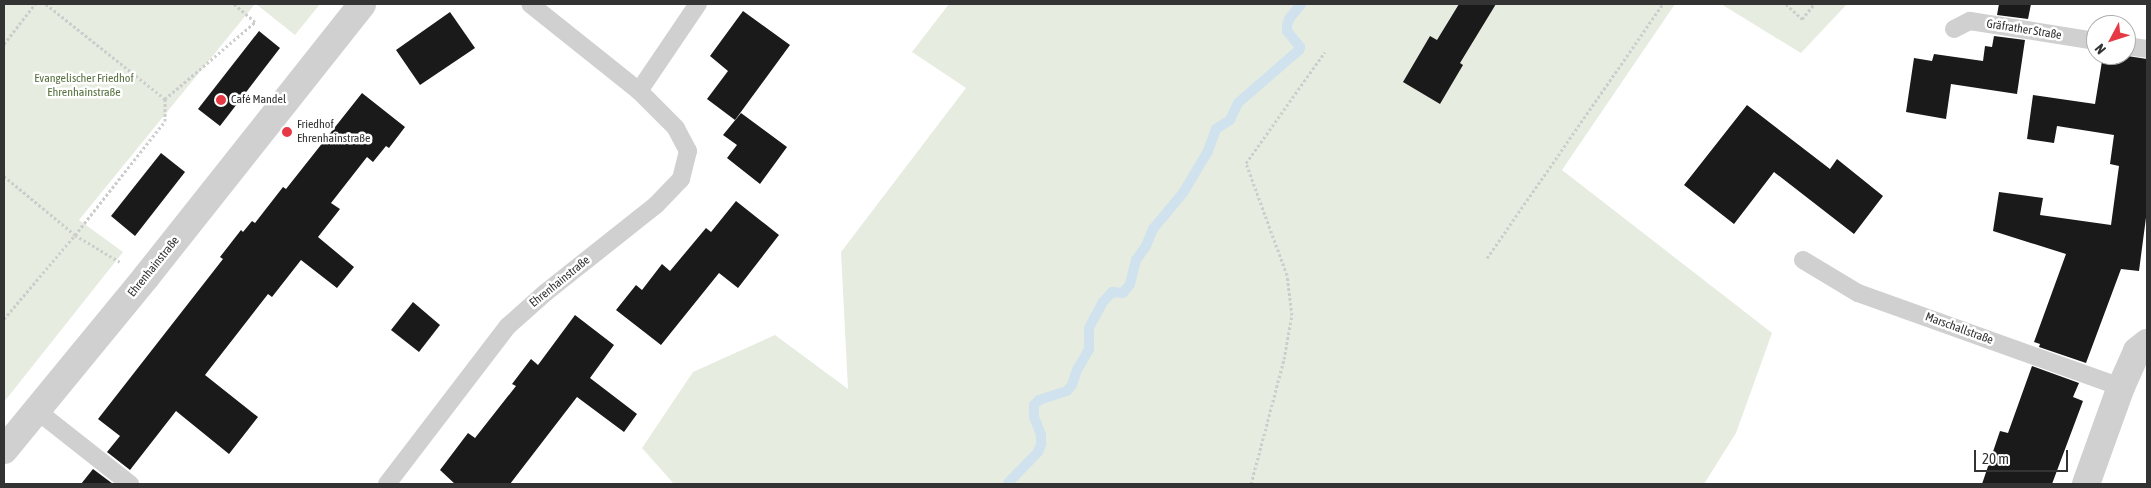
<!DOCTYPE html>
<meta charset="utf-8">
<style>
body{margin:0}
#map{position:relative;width:2151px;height:488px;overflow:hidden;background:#fff;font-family:"Asap Condensed",sans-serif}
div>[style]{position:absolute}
.green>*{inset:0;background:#e6ecdf}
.stream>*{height:10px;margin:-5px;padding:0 5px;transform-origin:5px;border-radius:5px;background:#cfe2ee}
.building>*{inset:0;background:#1a1a1a}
.path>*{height:3px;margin-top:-1.5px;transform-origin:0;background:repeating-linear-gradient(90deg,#cdcdcd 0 2.5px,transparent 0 5px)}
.lane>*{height:18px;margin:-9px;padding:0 9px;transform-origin:9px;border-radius:9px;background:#d0d0d0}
.street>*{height:28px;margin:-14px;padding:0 14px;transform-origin:14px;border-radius:14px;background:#d0d0d0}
.dots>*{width:14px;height:14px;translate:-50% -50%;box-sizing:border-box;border:2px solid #fff;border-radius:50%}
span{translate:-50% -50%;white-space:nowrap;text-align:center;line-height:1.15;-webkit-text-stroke:5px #fff;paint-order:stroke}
.street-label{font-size:12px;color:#333}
.park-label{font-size:12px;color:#56703f}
.poi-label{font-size:12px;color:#333}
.left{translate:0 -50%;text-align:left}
.frame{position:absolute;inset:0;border:5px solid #333;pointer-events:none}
.north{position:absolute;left:2086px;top:15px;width:50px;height:50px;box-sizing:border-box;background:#fff;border:1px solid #adadad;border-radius:50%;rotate:230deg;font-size:14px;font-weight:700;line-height:20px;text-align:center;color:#333}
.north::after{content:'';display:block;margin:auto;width:18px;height:22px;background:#e63946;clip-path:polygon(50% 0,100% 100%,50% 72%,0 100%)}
.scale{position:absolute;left:1974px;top:450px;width:94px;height:22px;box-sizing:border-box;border:2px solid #333;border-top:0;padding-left:6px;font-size:15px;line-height:18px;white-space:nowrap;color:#333;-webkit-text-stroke:4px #fff;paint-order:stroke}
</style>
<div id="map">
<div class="green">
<i style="clip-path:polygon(4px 4px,255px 4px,79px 220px,123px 252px,4px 402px)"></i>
<i style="clip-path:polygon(256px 4px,320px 4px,295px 35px)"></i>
<i style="clip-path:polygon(949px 4px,1675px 4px,1562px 170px,1772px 333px,1736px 433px,1704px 484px,674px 484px,642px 448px,693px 372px,775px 335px,848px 389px,841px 252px,966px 88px,912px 52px)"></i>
<i style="clip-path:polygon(1721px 4px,1847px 4px,1801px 53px)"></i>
</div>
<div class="stream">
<i style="left:1008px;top:483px;width:43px;rotate:-45.9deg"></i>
<i style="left:1038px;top:452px;width:9px;rotate:-69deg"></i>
<i style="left:1041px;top:444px;width:9px;rotate:-90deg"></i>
<i style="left:1041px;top:435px;width:19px;rotate:-111deg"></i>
<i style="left:1034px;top:417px;width:12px;rotate:-90deg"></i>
<i style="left:1034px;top:405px;width:7px;rotate:-45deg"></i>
<i style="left:1039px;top:400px;width:29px;rotate:-18deg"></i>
<i style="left:1067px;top:391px;width:8px;rotate:-50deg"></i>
<i style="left:1072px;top:385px;width:16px;rotate:-72deg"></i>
<i style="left:1077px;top:370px;width:24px;rotate:-60deg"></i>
<i style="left:1089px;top:349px;width:21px;rotate:-90deg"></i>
<i style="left:1089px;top:328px;width:30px;rotate:-62deg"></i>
<i style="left:1103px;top:302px;width:13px;rotate:-48deg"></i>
<i style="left:1112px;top:292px;width:11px;rotate:5deg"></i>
<i style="left:1123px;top:293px;width:11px;rotate:-52deg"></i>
<i style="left:1130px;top:284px;width:25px;rotate:-76deg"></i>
<i style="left:1136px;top:260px;width:17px;rotate:-54deg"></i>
<i style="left:1146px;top:246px;width:18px;rotate:-68deg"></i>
<i style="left:1153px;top:229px;width:47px;rotate:-50.2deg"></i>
<i style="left:1183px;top:193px;width:49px;rotate:-59.2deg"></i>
<i style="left:1208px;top:151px;width:23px;rotate:-70deg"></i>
<i style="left:1216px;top:129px;width:17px;rotate:-33deg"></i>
<i style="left:1230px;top:120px;width:19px;rotate:-65deg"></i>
<i style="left:1238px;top:103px;width:81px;rotate:-41deg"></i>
<i style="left:1299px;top:50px;width:3px;rotate:-72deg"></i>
<i style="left:1300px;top:47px;width:21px;rotate:-129deg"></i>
<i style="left:1287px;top:31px;width:5px;rotate:-90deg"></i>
<i style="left:1287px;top:26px;width:7px;rotate:-74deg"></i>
<i style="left:1289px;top:19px;width:19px;rotate:-51deg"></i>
</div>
<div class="building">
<i style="clip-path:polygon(1459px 4px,1496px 4px,1460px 63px,1463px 65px,1440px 104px,1403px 82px,1430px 36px,1437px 40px)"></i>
<i style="clip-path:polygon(1999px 4px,2031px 4px,2028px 19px,1997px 15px)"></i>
<i style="clip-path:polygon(743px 11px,790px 45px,735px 120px,707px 99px,728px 71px,710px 56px)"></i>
<i style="clip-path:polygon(450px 12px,475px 48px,420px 85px,396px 50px)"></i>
<i style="clip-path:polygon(259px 31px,280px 48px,220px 126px,198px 109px)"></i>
<i style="clip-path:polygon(1994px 36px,2025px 40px,2017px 94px,1951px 84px,1946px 119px,1906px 112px,1914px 58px,1932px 61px,1934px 54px,1983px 61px,1985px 46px,1992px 47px)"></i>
<i style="clip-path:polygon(2103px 55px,2121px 55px,2147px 59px,2147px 210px,2139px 271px,2121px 269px,2086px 363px,2039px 347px,2040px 344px,2034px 342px,2066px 254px,1993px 231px,1999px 192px,2043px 198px,2040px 215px,2111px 225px,2119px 166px,2110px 164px,2114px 135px,2057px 126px,2054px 143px,2027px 139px,2033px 95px,2095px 104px)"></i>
<i style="clip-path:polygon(362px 93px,405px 127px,389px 148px,386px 146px,373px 162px,367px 157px,331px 203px,340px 209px,318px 237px,354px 267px,337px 288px,301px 260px,272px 297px,268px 294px,205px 375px,258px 417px,229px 454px,176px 411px,130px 470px,107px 452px,120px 436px,98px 419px,223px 259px,220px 257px,241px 230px,243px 232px,252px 221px,255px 223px,283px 187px,286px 189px)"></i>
<i style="clip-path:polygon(1747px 105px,1830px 169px,1837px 159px,1883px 196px,1854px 234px,1774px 172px,1734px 224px,1684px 185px)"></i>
<i style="clip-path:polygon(741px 113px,787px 147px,760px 184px,727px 158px,737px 145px,723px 135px)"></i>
<i style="clip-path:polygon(161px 153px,185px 172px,135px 236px,111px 216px)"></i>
<i style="clip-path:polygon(736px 201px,779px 235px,738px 288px,719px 273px,661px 345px,616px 310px,636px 285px,642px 290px,662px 264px,670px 271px,706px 228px,711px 232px)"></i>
<i style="clip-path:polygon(413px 302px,440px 325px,419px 352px,391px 330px)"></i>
<i style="clip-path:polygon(575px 315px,614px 345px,590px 378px,637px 414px,624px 432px,577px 397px,510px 484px,455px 484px,440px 470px,468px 433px,475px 438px,516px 386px,512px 384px,531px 359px,538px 365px)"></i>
<i style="clip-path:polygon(2032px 366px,2079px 383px,2073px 397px,2083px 401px,2052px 484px,1982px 484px,2000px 431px,2008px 433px)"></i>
<i style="clip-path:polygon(93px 469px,113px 484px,81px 484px)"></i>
</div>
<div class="path">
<i style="left:46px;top:4px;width:152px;rotate:38.6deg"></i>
<i style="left:1786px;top:4px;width:22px;rotate:43deg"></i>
<i style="left:1802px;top:19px;width:19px;rotate:-51deg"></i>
<i style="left:4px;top:44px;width:51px;rotate:-52.2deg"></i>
<i style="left:4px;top:176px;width:92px;rotate:39.7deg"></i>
<i style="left:75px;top:235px;width:145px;rotate:-51.7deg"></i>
<i style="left:165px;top:121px;width:22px;rotate:-90deg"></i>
<i style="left:165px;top:99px;width:118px;rotate:-40.5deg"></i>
<i style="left:255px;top:22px;width:28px;rotate:-139deg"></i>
<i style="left:1487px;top:258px;width:309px;rotate:-55.3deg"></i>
<i style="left:4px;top:319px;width:110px;rotate:-49.8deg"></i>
<i style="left:75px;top:235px;width:52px;rotate:31deg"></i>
<i style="left:1251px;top:484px;width:129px;rotate:-75.2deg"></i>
<i style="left:1284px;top:359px;width:45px;rotate:-79.7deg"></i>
<i style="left:1292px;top:315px;width:40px;rotate:-97.1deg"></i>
<i style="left:1287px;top:275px;width:119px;rotate:-110.1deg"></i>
<i style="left:1246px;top:163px;width:136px;rotate:-54.6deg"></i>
</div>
<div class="lane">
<i style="left:1954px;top:29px;width:18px;rotate:-27deg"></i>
<i style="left:1970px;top:21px;width:128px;rotate:9deg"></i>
<i style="left:2126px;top:46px;width:21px;rotate:8deg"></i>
<i style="left:639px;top:91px;width:105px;rotate:-55.9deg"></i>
<i style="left:1803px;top:260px;width:64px;rotate:31deg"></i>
<i style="left:1858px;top:293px;width:279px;rotate:19.7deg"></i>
<i style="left:36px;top:410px;width:120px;rotate:38.2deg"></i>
<i style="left:387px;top:484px;width:199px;rotate:-52.6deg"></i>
<i style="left:508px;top:326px;width:50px;rotate:-41.7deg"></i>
<i style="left:545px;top:293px;width:142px;rotate:-38.4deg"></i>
<i style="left:656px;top:205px;width:36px;rotate:-46deg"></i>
<i style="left:681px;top:179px;width:29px;rotate:-76deg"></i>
<i style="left:688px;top:151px;width:26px;rotate:-118deg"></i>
<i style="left:676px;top:128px;width:52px;rotate:-135deg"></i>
<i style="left:639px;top:91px;width:139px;rotate:-141.4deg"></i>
</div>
<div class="street">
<i style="left:4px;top:450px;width:224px;rotate:-50.6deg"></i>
<i style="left:146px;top:277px;width:348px;rotate:-51.6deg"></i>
<i style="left:2086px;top:484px;width:103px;rotate:-70.2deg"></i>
<i style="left:2121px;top:387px;width:39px;rotate:-66deg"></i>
<i style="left:2137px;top:351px;width:13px;rotate:-39deg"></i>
</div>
<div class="dots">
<i style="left:221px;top:100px;background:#e63946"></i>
<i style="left:287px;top:132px;background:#e63946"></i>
</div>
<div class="street-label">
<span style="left:2024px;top:30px;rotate:9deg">Gräfrather Straße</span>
<span style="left:154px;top:267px;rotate:-51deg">Ehrenhainstraße</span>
<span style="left:560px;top:282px;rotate:-39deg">Ehrenhainstraße</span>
<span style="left:1959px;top:329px;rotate:20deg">Marschallstraße</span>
</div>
<div class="park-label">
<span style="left:84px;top:86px">Evangelischer Friedhof<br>Ehrenhainstraße</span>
</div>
<div class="poi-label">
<span class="left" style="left:231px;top:100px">Café Mandel</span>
<span class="left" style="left:297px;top:132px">Friedhof<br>Ehrenhainstraße</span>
</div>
<div class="frame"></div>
<div class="north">N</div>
<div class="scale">20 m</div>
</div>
